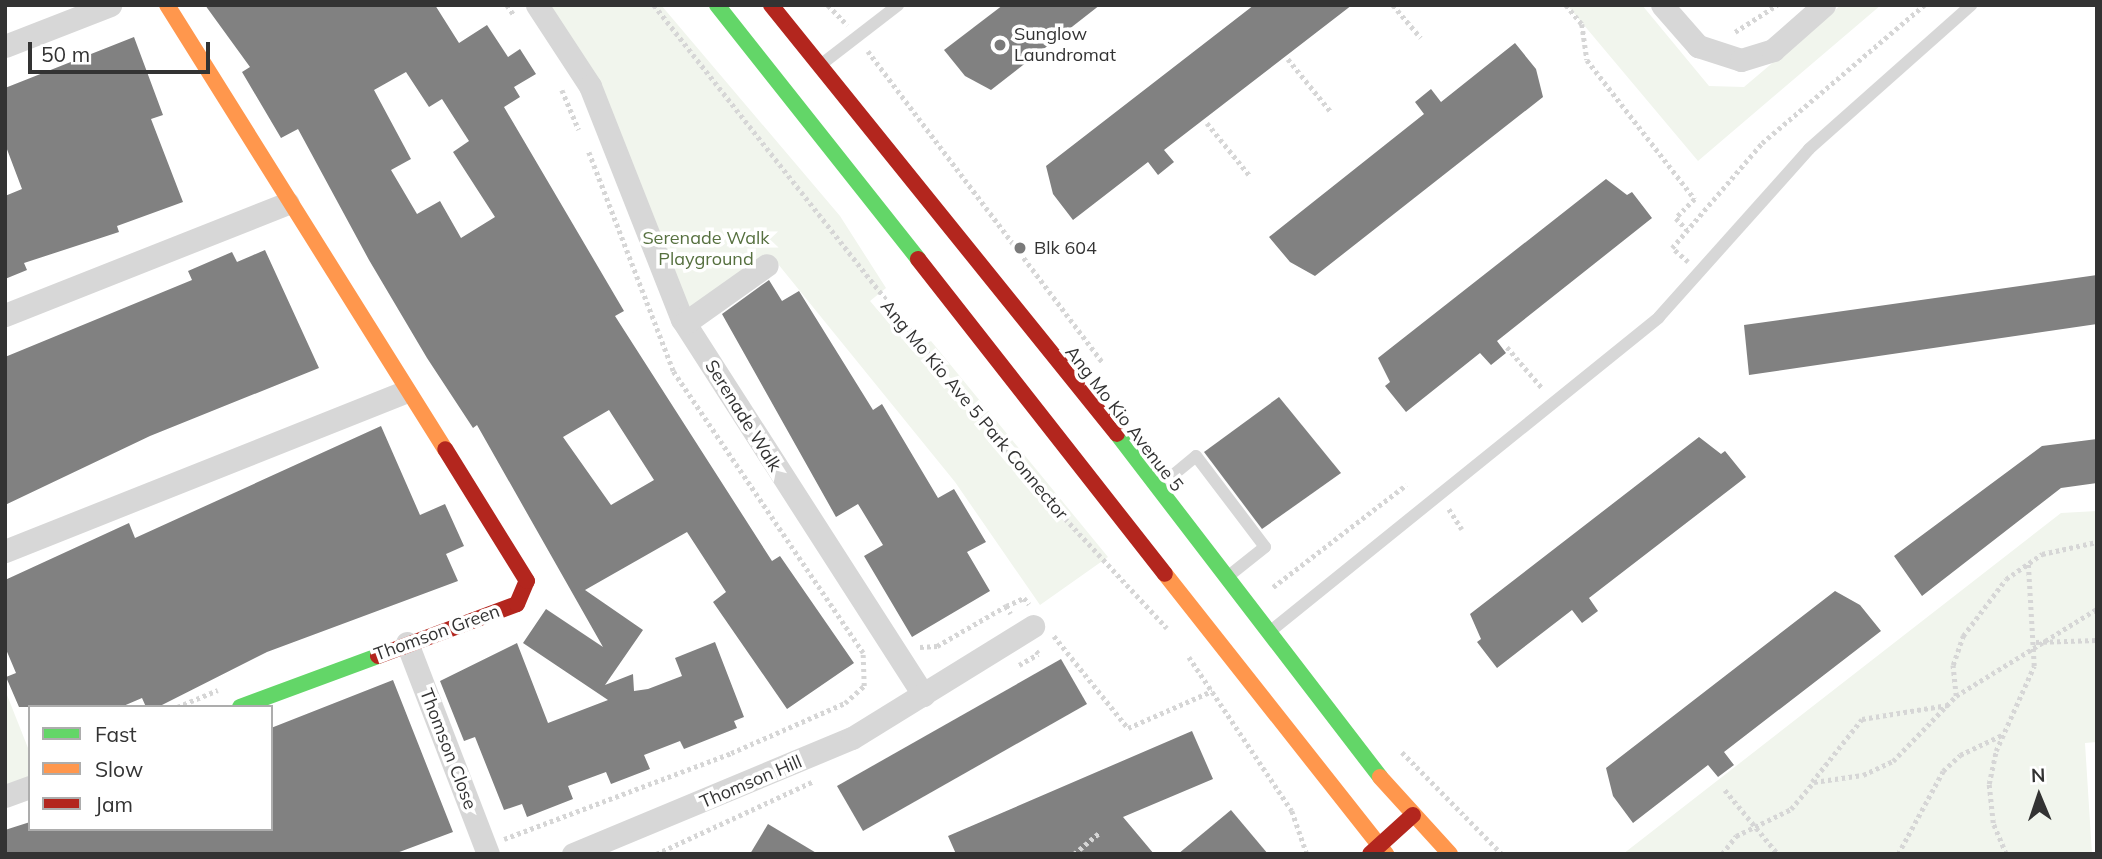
<!DOCTYPE html>
<style>
body{margin:0}
#map{position:relative;width:2102px;height:859px;overflow:hidden;background:#fff;font-family:Mulish,sans-serif}
div>[style]{position:absolute}
.green>*{inset:0;background:#f1f5ed}
.building>*{inset:0;background:#818181}
.path>*{height:4.5px;margin-top:-2.25px;transform-origin:0;background:repeating-linear-gradient(90deg,#d6d6d6 0 3.5px,transparent 0 7px)}
.lane>*{height:12px;margin:-6px;padding:0 6px;transform-origin:6px;border-radius:6px;background:#d7d7d7}
.street>*{height:23px;margin:-11.5px;padding:0 11.5px;transform-origin:11.5px;border-radius:11.5px;background:#d7d7d7}
.fast>*{height:16px;margin:-8px;padding:0 8px;transform-origin:8px;border-radius:8px;background:#63d668}
.slow>*{height:16px;margin:-8px;padding:0 8px;transform-origin:8px;border-radius:8px;background:#ff974d}
.jam>*{height:16px;margin:-8px;padding:0 8px;transform-origin:8px;border-radius:8px;background:#b3261e}
.dots>*{width:19px;height:19px;translate:-50% -50%;box-sizing:border-box;border:4px solid #fff;border-radius:50%}
span{translate:-50% -50%;white-space:nowrap;text-align:center;line-height:1.15;-webkit-text-stroke:7px #fff;paint-order:stroke}
.poi-label{font-size:18px;color:#333}
.left{translate:0 -50%;text-align:left}
.park-label{font-size:18px;color:#56703f}
.street-label{font-size:18px;color:#333}
.frame{position:absolute;inset:0;border:7px solid #333;pointer-events:none}
.legend{position:absolute;left:28px;top:705px;width:245px;height:126px;box-sizing:border-box;background:#fff;border:2px solid #adadad;margin:0;padding:9px 12px;list-style:none;font-size:21px;color:#333}
.legend li{display:flex;align-items:center;gap:14px;height:35px}
.legend b{width:35px;border:2px solid #adadad}
.north{position:absolute;left:2004px;top:761px;width:70px;height:70px;-webkit-text-stroke:5px #fff;paint-order:stroke;rotate:358deg;font-size:19px;font-weight:700;line-height:28px;text-align:center;color:#333}
.north::after{content:'';display:block;margin:auto;width:24px;height:32px;background:#333;clip-path:polygon(50% 0,100% 100%,50% 72%,0 100%)}
.scale{position:absolute;left:28px;top:42px;width:182px;height:32px;box-sizing:border-box;border:4px solid #333;border-top:0;padding-left:9px;font-size:21px;line-height:24px;white-space:nowrap;color:#333;-webkit-text-stroke:5px #fff;paint-order:stroke}
</style>
<div id="map">
<div class="green">
<i style="clip-path:polygon(544px 5px,661px 5px,840px 216px,886px 288px,870px 301px,912px 350px,931px 341px,1108px 557px,1040px 605px,955px 482px,778px 264px,682px 319px)"></i>
<i style="clip-path:polygon(1567px 5px,1642px 5px,1709px 86px,1744px 87px,1841px 5px,1881px 5px,1698px 161px)"></i>
<i style="clip-path:polygon(2097px 511px,2097px 742px,2085px 743px,2092px 854px,1623px 854px,2061px 513px)"></i>
<i style="clip-path:polygon(5px 690px,30px 753px,30px 791px,5px 800px)"></i>
</div>
<div class="building">
<i style="clip-path:polygon(evenodd,205px 5px,435px 5px,459px 43px,487px 25px,508px 57px,520px 49px,536px 74px,514px 87px,520px 97px,504px 107px,624px 311px,615px 316px,772px 561px,780px 556px,854px 663px,787px 709px,713px 602px,726px 592px,687px 532px,585px 590px,643px 630px,605px 685px,633px 674px,634px 691px,648px 689px,682px 676px,675px 658px,715px 642px,744px 717px,734px 721px,737px 728px,684px 749px,680px 741px,644px 755px,650px 769px,611px 784px,606px 772px,568px 786px,573px 799px,527px 817px,522px 804px,504px 810px,475px 737px,464px 741px,440px 681px,517px 643px,548px 723px,608px 700px,523px 643px,546px 609px,603px 647px,477px 425px,473px 428px,427px 358px,369px 260px,298px 129px,281px 138px,242px 72px,250px 67px,205px 5px,406px 72px,429px 107px,442px 99px,469px 141px,453px 152px,495px 217px,461px 238px,440px 201px,417px 214px,391px 170px,411px 159px,374px 90px,406px 72px,205px 5px,609px 410px,654px 480px,611px 505px,563px 437px,609px 410px)"></i>
<i style="clip-path:polygon(1003px 5px,1100px 5px,991px 90px,965px 76px,944px 50px)"></i>
<i style="clip-path:polygon(1254px 5px,1352px 5px,1164px 150px,1174px 162px,1158px 175px,1148px 162px,1073px 220px,1053px 194px,1046px 166px)"></i>
<i style="clip-path:polygon(134px 37px,163px 115px,151px 119px,183px 202px,117px 226px,119px 232px,24px 263px,27px 270px,5px 279px,5px 196px,22px 189px,5px 144px,5px 88px)"></i>
<i style="clip-path:polygon(1515px 43px,1536px 69px,1543px 97px,1315px 276px,1290px 262px,1269px 237px,1424px 114px,1415px 102px,1431px 89px,1441px 102px)"></i>
<i style="clip-path:polygon(1606px 179px,1627px 195px,1632px 192px,1652px 218px,1497px 341px,1506px 353px,1491px 365px,1480px 353px,1406px 412px,1385px 386px,1390px 382px,1378px 358px)"></i>
<i style="clip-path:polygon(265px 250px,319px 368px,150px 436px,5px 505px,5px 357px,192px 280px,188px 271px,232px 252px,237px 262px)"></i>
<i style="clip-path:polygon(2097px 275px,2097px 324px,1749px 375px,1744px 325px)"></i>
<i style="clip-path:polygon(769px 280px,782px 301px,799px 291px,873px 410px,882px 404px,938px 498px,954px 489px,986px 542px,967px 552px,990px 591px,912px 637px,864px 556px,883px 545px,858px 504px,836px 517px,722px 314px)"></i>
<i style="clip-path:polygon(1279px 397px,1341px 473px,1262px 529px,1204px 452px)"></i>
<i style="clip-path:polygon(381px 426px,420px 515px,445px 504px,464px 546px,446px 554px,458px 581px,267px 652px,158px 707px,146px 707px,142px 698px,121px 707px,19px 707px,6px 677px,16px 673px,5px 647px,5px 580px,129px 523px,135px 538px)"></i>
<i style="clip-path:polygon(1699px 437px,1721px 454px,1725px 451px,1746px 477px,1589px 598px,1598px 611px,1582px 623px,1572px 610px,1497px 668px,1477px 642px,1481px 639px,1470px 614px)"></i>
<i style="clip-path:polygon(2097px 439px,2097px 483px,2061px 488px,1922px 596px,1894px 556px,2042px 446px)"></i>
<i style="clip-path:polygon(1835px 591px,1860px 605px,1881px 631px,1724px 752px,1734px 765px,1718px 777px,1708px 765px,1633px 823px,1613px 796px,1606px 768px)"></i>
<i style="clip-path:polygon(1061px 659px,1087px 704px,863px 831px,837px 786px)"></i>
<i style="clip-path:polygon(393px 680px,453px 832px,394px 854px,5px 854px,5px 830px,30px 822px,30px 829px,271px 829px,271px 728px)"></i>
<i style="clip-path:polygon(1192px 731px,1213px 779px,1123px 817px,1154px 854px,956px 854px,948px 836px)"></i>
<i style="clip-path:polygon(1231px 810px,1268px 854px,1178px 854px)"></i>
<i style="clip-path:polygon(768px 824px,818px 854px,750px 854px)"></i>
</div>
<div class="path">
<i style="left:507px;top:5px;width:12px;rotate:55deg"></i>
<i style="left:654px;top:5px;width:595px;rotate:51.76deg"></i>
<i style="left:1022px;top:472px;width:213px;rotate:47.1deg"></i>
<i style="left:828px;top:5px;width:28px;rotate:46deg"></i>
<i style="left:1393px;top:5px;width:43px;rotate:49.7deg"></i>
<i style="left:1566px;top:5px;width:25px;rotate:50deg"></i>
<i style="left:1582px;top:24px;width:36px;rotate:82deg"></i>
<i style="left:1587px;top:60px;width:176px;rotate:52.2deg"></i>
<i style="left:1695px;top:199px;width:27px;rotate:135deg"></i>
<i style="left:1676px;top:218px;width:16px;rotate:47deg"></i>
<i style="left:1735px;top:32px;width:50px;rotate:-32.7deg"></i>
<i style="left:868px;top:51px;width:389px;rotate:53deg"></i>
<i style="left:1288px;top:59px;width:68px;rotate:50.9deg"></i>
<i style="left:562px;top:90px;width:43px;rotate:67deg"></i>
<i style="left:1207px;top:123px;width:68px;rotate:50.9deg"></i>
<i style="left:1688px;top:262px;width:21px;rotate:-139deg"></i>
<i style="left:1672px;top:248px;width:138px;rotate:-49.4deg"></i>
<i style="left:1762px;top:143px;width:213px;rotate:-40.4deg"></i>
<i style="left:1507px;top:347px;width:55px;rotate:49.4deg"></i>
<i style="left:1449px;top:509px;width:24px;rotate:57deg"></i>
<i style="left:1273px;top:587px;width:168px;rotate:-37.5deg"></i>
<i style="left:1006px;top:606px;width:20px;rotate:-24deg"></i>
<i style="left:1024px;top:598px;width:8px;rotate:50deg"></i>
<i style="left:1054px;top:636px;width:118px;rotate:51.2deg"></i>
<i style="left:1128px;top:728px;width:92px;rotate:-23.8deg"></i>
<i style="left:2036px;top:642px;width:61px;rotate:-1.9deg"></i>
<i style="left:920px;top:647px;width:17px;rotate:-3deg"></i>
<i style="left:937px;top:646px;width:80px;rotate:-30.1deg"></i>
<i style="left:1006px;top:606px;width:9px;rotate:58deg"></i>
<i style="left:1189px;top:657px;width:185px;rotate:56.2deg"></i>
<i style="left:1292px;top:811px;width:46px;rotate:70.8deg"></i>
<i style="left:1019px;top:665px;width:22px;rotate:-30deg"></i>
<i style="left:1038px;top:654px;width:5px;rotate:-127deg"></i>
<i style="left:1956px;top:696px;width:31px;rotate:-96deg"></i>
<i style="left:1953px;top:665px;width:31px;rotate:-71deg"></i>
<i style="left:1963px;top:636px;width:71px;rotate:-53deg"></i>
<i style="left:2006px;top:579px;width:44px;rotate:-34.8deg"></i>
<i style="left:2042px;top:554px;width:56px;rotate:-12.3deg"></i>
<i style="left:177px;top:707px;width:44px;rotate:-22.5deg"></i>
<i style="left:1402px;top:752px;width:143px;rotate:45.6deg"></i>
<i style="left:1812px;top:782px;width:80px;rotate:-51.6deg"></i>
<i style="left:1862px;top:719px;width:87px;rotate:-9.2deg"></i>
<i style="left:1725px;top:790px;width:83px;rotate:50.4deg"></i>
<i style="left:504px;top:839px;width:243px;rotate:-20.7deg"></i>
<i style="left:731px;top:753px;width:124px;rotate:-23.7deg"></i>
<i style="left:845px;top:703px;width:25px;rotate:-42deg"></i>
<i style="left:864px;top:686px;width:33px;rotate:-92deg"></i>
<i style="left:863px;top:653px;width:340px;rotate:-124deg"></i>
<i style="left:673px;top:371px;width:236px;rotate:-111.1deg"></i>
<i style="left:656px;top:854px;width:174px;rotate:-24.8deg"></i>
<i style="left:1074px;top:854px;width:33px;rotate:-40deg"></i>
<i style="left:1722px;top:854px;width:23px;rotate:-52deg"></i>
<i style="left:1736px;top:836px;width:61px;rotate:-26.1deg"></i>
<i style="left:1791px;top:809px;width:35px;rotate:-50deg"></i>
<i style="left:1814px;top:782px;width:49px;rotate:-8.1deg"></i>
<i style="left:1863px;top:775px;width:33px;rotate:-25deg"></i>
<i style="left:1893px;top:761px;width:91px;rotate:-45.9deg"></i>
<i style="left:1956px;top:696px;width:166px;rotate:-31.7deg"></i>
<i style="left:1898px;top:854px;width:94px;rotate:-61.5deg"></i>
<i style="left:1943px;top:771px;width:23px;rotate:-43deg"></i>
<i style="left:1960px;top:755px;width:47px;rotate:-25.5deg"></i>
<i style="left:2006px;top:854px;width:34px;rotate:-113deg"></i>
<i style="left:1993px;top:823px;width:39px;rotate:-96deg"></i>
<i style="left:1989px;top:784px;width:34px;rotate:-78deg"></i>
<i style="left:1996px;top:751px;width:93px;rotate:-65.9deg"></i>
<i style="left:2034px;top:666px;width:103px;rotate:-93.3deg"></i>
</div>
<div class="lane">
<i style="left:823px;top:63px;width:95px;rotate:-37.7deg"></i>
<i style="left:1161px;top:485px;width:45px;rotate:-39.6deg"></i>
<i style="left:1196px;top:456px;width:114px;rotate:52.8deg"></i>
<i style="left:1265px;top:547px;width:43px;rotate:141.5deg"></i>
<i style="left:1273px;top:629px;width:496px;rotate:-38.9deg"></i>
<i style="left:1659px;top:317px;width:225px;rotate:-48.2deg"></i>
<i style="left:1809px;top:149px;width:217px;rotate:-41.6deg"></i>
</div>
<div class="street">
<i style="left:537px;top:5px;width:97px;rotate:56.8deg"></i>
<i style="left:590px;top:86px;width:251px;rotate:68.5deg"></i>
<i style="left:682px;top:319px;width:447px;rotate:57.3deg"></i>
<i style="left:1662px;top:5px;width:55px;rotate:48.7deg"></i>
<i style="left:1698px;top:46px;width:45px;rotate:18deg"></i>
<i style="left:1741px;top:60px;width:34px;rotate:-17deg"></i>
<i style="left:1773px;top:50px;width:68px;rotate:-41.4deg"></i>
<i style="left:5px;top:46px;width:113px;rotate:-21.3deg"></i>
<i style="left:5px;top:315px;width:304px;rotate:-21.6deg"></i>
<i style="left:685px;top:323px;width:100px;rotate:-35.3deg"></i>
<i style="left:5px;top:551px;width:430px;rotate:-21.7deg"></i>
<i style="left:407px;top:643px;width:226px;rotate:69deg"></i>
<i style="left:5px;top:796px;width:27px;rotate:-20deg"></i>
<i style="left:573px;top:854px;width:302px;rotate:-22.6deg"></i>
<i style="left:852px;top:738px;width:213px;rotate:-31.7deg"></i>
</div>
<div class="fast">
<i style="left:717px;top:5px;width:324px;rotate:51.6deg"></i>
<i style="left:1117px;top:434px;width:432px;rotate:52.5deg"></i>
<i style="left:240px;top:707px;width:147px;rotate:-20.3deg"></i>
</div>
<div class="slow">
<i style="left:167px;top:5px;width:524px;rotate:57.95deg"></i>
<i style="left:1165px;top:574px;width:357px;rotate:51.7deg"></i>
<i style="left:1380px;top:777px;width:104px;rotate:47.7deg"></i>
</div>
<div class="jam">
<i style="left:771px;top:5px;width:551px;rotate:51.11deg"></i>
<i style="left:918px;top:259px;width:400px;rotate:51.9deg"></i>
<i style="left:378px;top:656px;width:148px;rotate:-20.5deg"></i>
<i style="left:517px;top:604px;width:25px;rotate:-67deg"></i>
<i style="left:527px;top:581px;width:155px;rotate:-121.8deg"></i>
<i style="left:1370px;top:854px;width:58px;rotate:-42.2deg"></i>
</div>
<div class="dots">
<i style="left:1000px;top:45px;background:#7a7a7a"></i>
<i style="left:1020px;top:248px;background:#7a7a7a"></i>
</div>
<div class="poi-label">
<span class="left" style="left:1014px;top:45px">Sunglow<br>Laundromat</span>
<span class="left" style="left:1034px;top:248px">Blk 604</span>
</div>
<div class="park-label">
<span style="left:706px;top:249px">Serenade Walk<br>Playground</span>
</div>
<div class="street-label">
<span style="left:974px;top:410px;rotate:50deg">Ang Mo Kio Ave 5 Park Connector</span>
<span style="left:743px;top:416px;rotate:58deg">Serenade Walk</span>
<span style="left:1124px;top:419px;rotate:52deg">Ang Mo Kio Avenue 5</span>
<span style="left:437px;top:633px;rotate:-20deg">Thomson Green</span>
<span style="left:448px;top:749px;rotate:69deg">Thomson Close</span>
<span style="left:751px;top:782px;rotate:-23deg">Thomson Hill</span>
</div>
<div class="frame"></div>
<ul class="legend">
<li><b style="height:9px;background:#63d668"></b>Fast</li>
<li><b style="height:9px;background:#ff974d"></b>Slow</li>
<li><b style="height:9px;background:#b3261e"></b>Jam</li>
</ul>
<div class="north">N</div>
<div class="scale">50 m</div>
</div>
